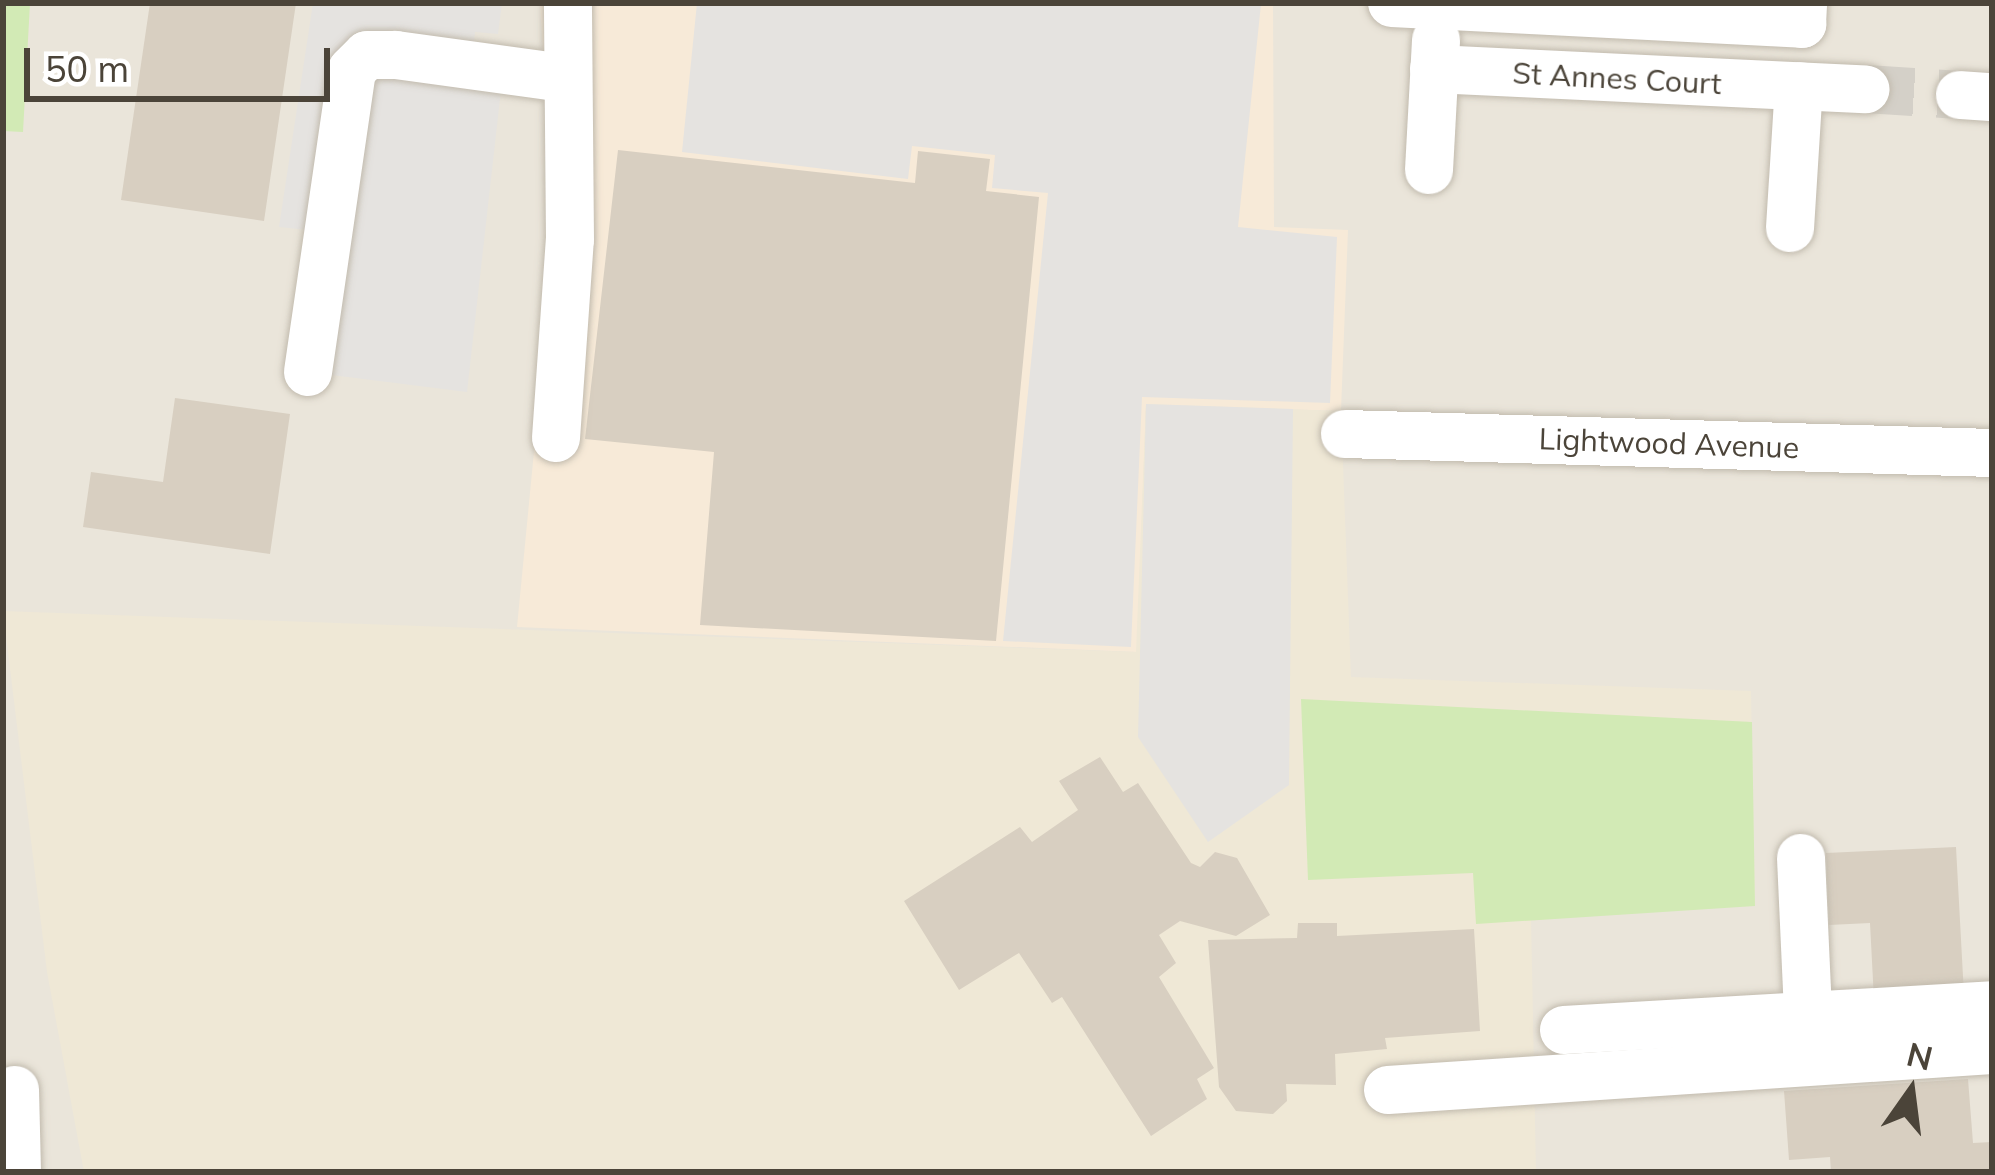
<!DOCTYPE html>
<style>
body{margin:0}
#map{position:relative;width:1995px;height:1175px;overflow:hidden;background:#f6f3ec;font-family:Mulish,sans-serif}
div>[style]{position:absolute}
.residential>*{inset:0;background:#eae5da}
.commercial>*{inset:0;background:#f7ead8}
.education>*{inset:0;background:#efe8d6}
.green>*{inset:0;background:#d2eab5}
.parking>*{inset:0;background:#e5e3e0}
.building>*{inset:0;background:#d8cfc1}
.minor-tunnel>*{height:48px;margin-top:-24px;transform-origin:0;background:repeating-linear-gradient(90deg,#d4d0c8 0 48px,transparent 0 72px)}
.roads{filter:drop-shadow(0 0 3px #c2bbae) drop-shadow(0 0 3px #c2bbae)}
.minor>*{height:48px;margin:-24px;padding:0 24px;transform-origin:24px;border-radius:24px;background:#fff}
span{translate:-50% -50%;white-space:nowrap;text-align:center;line-height:1.15;-webkit-text-stroke:9px #fff;paint-order:stroke}
.street-label{font-size:30px;color:#4b4439}
.frame{position:absolute;inset:0;border:6px solid #4b4439;pointer-events:none}
.north{position:absolute;left:1851px;top:1031px;width:120px;height:120px;-webkit-text-stroke:9px #fff;paint-order:stroke;rotate:14deg;font-size:33px;font-weight:700;line-height:48px;text-align:center;color:#4b4439}
.north::after{content:'';display:block;margin:auto;width:42px;height:54px;background:#4b4439;clip-path:polygon(50% 0,100% 100%,50% 72%,0 100%)}
.scale{position:absolute;left:24px;top:48px;width:306px;height:54px;box-sizing:border-box;border:6px solid #4b4439;border-top:0;padding-left:15px;font-size:36px;line-height:42px;white-space:nowrap;color:#4b4439;-webkit-text-stroke:9px #fff;paint-order:stroke}
</style>
<div id="map">
<div class="residential">
<i style="clip-path:polygon(3px 3px,1992px 3px,1992px 1172px,3px 1172px)"></i>
</div>
<div class="commercial">
<i style="clip-path:polygon(540px 3px,1273px 3px,1274px 227px,1348px 230px,1341px 411px,1146px 405px,1137px 652px,517px 627px,555px 235px)"></i>
</div>
<div class="education">
<i style="clip-path:polygon(1146px 404px,1341px 411px,1351px 677px,1751px 691px,1755px 906px,1531px 917px,1536px 1172px,84px 1172px,47px 972px,3px 611px,1136px 652px)"></i>
</div>
<div class="green">
<i style="clip-path:polygon(3px 3px,30px 3px,23px 132px,3px 131px)"></i>
<i style="clip-path:polygon(1301px 699px,1752px 722px,1755px 906px,1476px 924px,1473px 873px,1308px 880px)"></i>
</div>
<div class="parking">
<i style="clip-path:polygon(313px 3px,502px 3px,498px 34px,475px 32px,469px 84px,501px 90px,467px 392px,308px 372px,327px 232px,279px 227px)"></i>
<i style="clip-path:polygon(697px 3px,1261px 4px,1238px 227px,1337px 237px,1330px 403px,1142px 397px,1131px 647px,1003px 641px,1048px 193px,992px 188px,995px 155px,912px 146px,908px 179px,682px 152px)"></i>
<i style="clip-path:polygon(1146px 404px,1293px 409px,1289px 785px,1208px 842px,1138px 737px)"></i>
</div>
<div class="building">
<i style="clip-path:polygon(150px 3px,296px 3px,264px 221px,121px 200px)"></i>
<i style="clip-path:polygon(618px 150px,915px 183px,918px 151px,990px 159px,986px 191px,1039px 197px,996px 641px,700px 625px,714px 452px,585px 439px)"></i>
<i style="clip-path:polygon(175px 398px,290px 414px,270px 554px,83px 527px,91px 472px,163px 482px)"></i>
<i style="clip-path:polygon(1100px 757px,1123px 792px,1138px 783px,1191px 863px,1200px 867px,1215px 852px,1237px 858px,1270px 915px,1236px 936px,1180px 921px,1159px 935px,1176px 963px,1159px 977px,1214px 1068px,1197px 1079px,1207px 1099px,1151px 1136px,1062px 997px,1052px 1003px,1019px 953px,959px 990px,904px 901px,1020px 827px,1032px 842px,1078px 810px,1059px 781px)"></i>
<i style="clip-path:polygon(1956px 847px,1964px 995px,1874px 1000px,1870px 923px,1829px 925px,1826px 853px)"></i>
<i style="clip-path:polygon(1298px 923px,1337px 923px,1337px 936px,1474px 929px,1480px 1031px,1385px 1038px,1387px 1049px,1335px 1054px,1336px 1085px,1286px 1084px,1287px 1101px,1273px 1114px,1236px 1111px,1219px 1087px,1208px 940px,1297px 938px)"></i>
<i style="clip-path:polygon(1968px 1079px,1973px 1143px,1992px 1142px,1992px 1172px,1831px 1172px,1830px 1157px,1789px 1160px,1784px 1091px)"></i>
</div>
<div class="minor-tunnel">
<i style="left:1866px;top:89px;width:94px;rotate:3.7deg"></i>
</div>
<div class="roads">
<div class="minor">
<i style="left:1392px;top:3px;width:411px;rotate:2.9deg"></i>
<i style="left:1802px;top:24px;width:21px;rotate:-87deg"></i>
<i style="left:1434px;top:69px;width:432px;rotate:2.7deg"></i>
<i style="left:1960px;top:95px;width:32px;rotate:4deg"></i>
<i style="left:1429px;top:170px;width:130px;rotate:-86.9deg"></i>
<i style="left:1790px;top:228px;width:142px;rotate:-86.4deg"></i>
<i style="left:308px;top:372px;width:305px;rotate:-81.7deg"></i>
<i style="left:352px;top:70px;width:21px;rotate:-45deg"></i>
<i style="left:367px;top:55px;width:29px"></i>
<i style="left:396px;top:55px;width:171px;rotate:7.8deg"></i>
<i style="left:1345px;top:434px;width:647px;rotate:1.68deg"></i>
<i style="left:556px;top:438px;width:198px;rotate:-86deg"></i>
<i style="left:570px;top:240px;width:237px;rotate:-90.5deg"></i>
<i style="left:1801px;top:858px;width:157px;rotate:87.4deg"></i>
<i style="left:1564px;top:1030px;width:429px;rotate:-3.3deg"></i>
<i style="left:15px;top:1090px;width:82px;rotate:88.6deg"></i>
<i style="left:1388px;top:1090px;width:605px;rotate:-3.79deg"></i>
</div>
</div>
<div class="street-label">
<span style="left:1617px;top:78px;rotate:3deg">St Annes Court</span>
<span style="left:1669px;top:443px;rotate:2deg">Lightwood Avenue</span>
</div>
<div class="frame"></div>
<div class="north">N</div>
<div class="scale">50 m</div>
</div>
